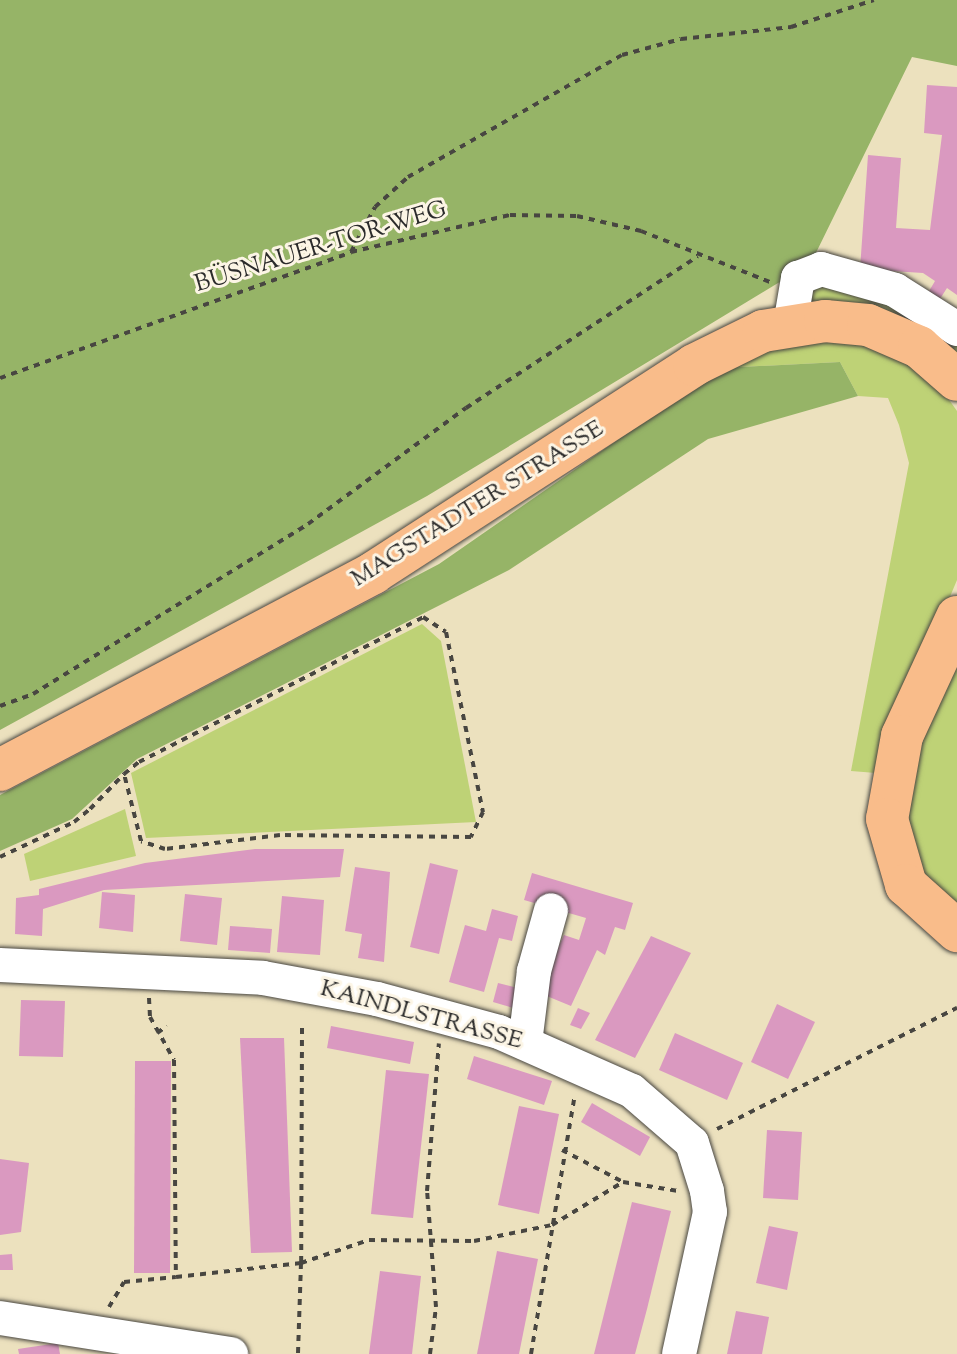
<!DOCTYPE html>
<meta charset="utf-8">
<style>
body{margin:0}
#map{position:relative;width:957px;height:1354px;overflow:hidden;background:#ece1be;font-family:"Sorts Mill Goudy",serif}
div>[style]{position:absolute}
.green>*{inset:0;background:#bed276}
.forest>*{inset:0;background:#96b467}
.building>*{inset:0;background:#da99c0}
.path>*{height:4px;margin-top:-2px;transform-origin:0;background:repeating-linear-gradient(90deg,#484641 0 6px,transparent 0 12px)}
.roads{filter:drop-shadow(0 0 2px #484641) drop-shadow(0 0 2px #484641)}
.minor>*{height:34px;margin:-17px;padding:0 17px;transform-origin:17px;border-radius:17px;background:#fff}
.major>*{height:42px;margin:-21px;padding:0 21px;transform-origin:21px;border-radius:21px;background:#f9bc8a}
span{translate:-50% -50%;white-space:nowrap;text-align:center;line-height:1.15;-webkit-text-stroke:6px #fcf5e5;paint-order:stroke}
.street-label{font-size:24px;color:#2b2b2b}
</style>
<div id="map">
<div class="green">
<i style="clip-path:polygon(815px 282px,856px 289px,957px 338px,957px 355px,809px 305px)"></i>
<i style="clip-path:polygon(836px 338px,892px 351px,940px 387px,957px 411px,957px 580px,876px 773px,851px 771px,909px 463px,899px 425px,888px 398px,858px 396px,840px 362px,721px 368px,761px 349px)"></i>
<i style="clip-path:polygon(422px 624px,441px 641px,476px 822px,146px 838px,131px 773px)"></i>
<i style="clip-path:polygon(957px 653px,957px 914px,920px 875px,901px 817px,904px 789px)"></i>
<i style="clip-path:polygon(125px 809px,136px 856px,30px 881px,24px 854px)"></i>
</div>
<div class="forest">
<i style="clip-path:polygon(0 0,957px 0,957px 66px,912px 57px,811px 263px,427px 496px,0 730px)"></i>
<i style="clip-path:polygon(840px 362px,858px 396px,708px 439px,509px 570px,137px 759px,72px 819px,0 851px,0 795px,439px 564px,721px 368px)"></i>
</div>
<div class="building">
<i style="clip-path:polygon(927px 85px,957px 87px,957px 295px,947px 288px,936px 305px,925px 298px,935px 281px,923px 273px,860px 269px,868px 155px,901px 158px,896px 228px,930px 230px,942px 135px,924px 133px)"></i>
<i style="clip-path:polygon(255px 849px,344px 849px,340px 877px,104px 890px,43px 909px,42px 936px,15px 934px,16px 898px,39px 895px,39px 889px,145px 863px)"></i>
<i style="clip-path:polygon(430px 863px,458px 870px,439px 954px,410px 947px)"></i>
<i style="clip-path:polygon(355px 867px,390px 872px,384px 962px,358px 958px,362px 934px,345px 931px)"></i>
<i style="clip-path:polygon(532px 873px,633px 903px,625px 930px,615px 927px,605px 955px,597px 950px,571px 1006px,537px 992px,564px 935px,579px 940px,586px 918px,524px 900px)"></i>
<i style="clip-path:polygon(102px 892px,135px 895px,133px 932px,99px 928px)"></i>
<i style="clip-path:polygon(185px 894px,222px 898px,217px 945px,180px 941px)"></i>
<i style="clip-path:polygon(282px 896px,324px 900px,320px 955px,277px 952px)"></i>
<i style="clip-path:polygon(492px 909px,518px 916px,512px 941px,499px 938px,484px 992px,449px 982px,465px 925px,486px 931px)"></i>
<i style="clip-path:polygon(230px 926px,272px 929px,270px 953px,228px 950px)"></i>
<i style="clip-path:polygon(651px 936px,691px 953px,635px 1058px,595px 1040px)"></i>
<i style="clip-path:polygon(498px 983px,526px 990px,520px 1010px,493px 1002px)"></i>
<i style="clip-path:polygon(21px 1000px,65px 1001px,63px 1057px,19px 1056px)"></i>
<i style="clip-path:polygon(777px 1004px,815px 1022px,788px 1079px,751px 1062px)"></i>
<i style="clip-path:polygon(578px 1008px,590px 1013px,581px 1029px,570px 1025px)"></i>
<i style="clip-path:polygon(331px 1026px,414px 1042px,410px 1064px,327px 1048px)"></i>
<i style="clip-path:polygon(675px 1033px,743px 1063px,727px 1100px,659px 1070px)"></i>
<i style="clip-path:polygon(240px 1038px,284px 1038px,292px 1252px,251px 1253px)"></i>
<i style="clip-path:polygon(474px 1056px,552px 1081px,544px 1105px,467px 1079px)"></i>
<i style="clip-path:polygon(135px 1061px,171px 1061px,170px 1273px,134px 1273px)"></i>
<i style="clip-path:polygon(386px 1070px,429px 1074px,413px 1218px,371px 1214px)"></i>
<i style="clip-path:polygon(592px 1103px,650px 1137px,640px 1156px,581px 1122px)"></i>
<i style="clip-path:polygon(519px 1106px,559px 1114px,539px 1214px,498px 1205px)"></i>
<i style="clip-path:polygon(767px 1130px,802px 1132px,798px 1200px,763px 1198px)"></i>
<i style="clip-path:polygon(0 1159px,29px 1163px,21px 1232px,0 1235px)"></i>
<i style="clip-path:polygon(632px 1202px,671px 1211px,647px 1309px,635px 1354px,594px 1354px)"></i>
<i style="clip-path:polygon(769px 1226px,798px 1232px,787px 1290px,756px 1283px)"></i>
<i style="clip-path:polygon(497px 1251px,538px 1259px,519px 1354px,477px 1354px)"></i>
<i style="clip-path:polygon(12px 1254px,13px 1270px,0 1270px,0 1255px)"></i>
<i style="clip-path:polygon(380px 1271px,421px 1276px,412px 1354px,369px 1354px)"></i>
<i style="clip-path:polygon(736px 1311px,769px 1317px,762px 1354px,727px 1354px)"></i>
<i style="clip-path:polygon(58px 1343px,60px 1354px,19px 1354px,18px 1349px)"></i>
</div>
<div class="path">
<i style="left:351px;top:252px;width:51px;rotate:-61.9deg"></i>
<i style="left:375px;top:207px;width:45px;rotate:-42.3deg"></i>
<i style="left:408px;top:177px;width:246px;rotate:-29.7deg"></i>
<i style="left:622px;top:55px;width:61px;rotate:-15.2deg"></i>
<i style="left:681px;top:39px;width:111px;rotate:-6.2deg"></i>
<i style="left:791px;top:27px;width:87px;rotate:-18deg"></i>
<i style="left:0;top:378px;width:373px;rotate:-19.7deg"></i>
<i style="left:351px;top:252px;width:163px;rotate:-13.1deg"></i>
<i style="left:510px;top:215px;width:67px;rotate:0.9deg"></i>
<i style="left:577px;top:216px;width:66px;rotate:13.2deg"></i>
<i style="left:641px;top:231px;width:139px;rotate:21.6deg"></i>
<i style="left:0;top:706px;width:35px;rotate:-20deg"></i>
<i style="left:33px;top:694px;width:323px;rotate:-31.7deg"></i>
<i style="left:308px;top:524px;width:196px;rotate:-36.3deg"></i>
<i style="left:466px;top:408px;width:277px;rotate:-33.2deg"></i>
<i style="left:0;top:857px;width:82px;rotate:-25.3deg"></i>
<i style="left:74px;top:822px;width:21px;rotate:-39deg"></i>
<i style="left:90px;top:809px;width:49px;rotate:-45.8deg"></i>
<i style="left:124px;top:774px;width:19px;rotate:-39deg"></i>
<i style="left:139px;top:762px;width:319px;rotate:-27deg"></i>
<i style="left:423px;top:617px;width:27px;rotate:33deg"></i>
<i style="left:446px;top:632px;width:184px;rotate:78.4deg"></i>
<i style="left:483px;top:812px;width:28px;rotate:116deg"></i>
<i style="left:471px;top:837px;width:191px;rotate:-179.4deg"></i>
<i style="left:280px;top:835px;width:116px;rotate:173.1deg"></i>
<i style="left:165px;top:849px;width:25px;rotate:-162deg"></i>
<i style="left:141px;top:841px;width:69px;rotate:-104.2deg"></i>
<i style="left:149px;top:998px;width:19px;rotate:87deg"></i>
<i style="left:150px;top:1017px;width:49px;rotate:60.8deg"></i>
<i style="left:174px;top:1060px;width:217px;rotate:89.5deg"></i>
<i style="left:176px;top:1277px;width:126px;rotate:-6.4deg"></i>
<i style="left:301px;top:1263px;width:91px;rotate:91.9deg"></i>
<i style="left:302px;top:1028px;width:235px;rotate:90.2deg"></i>
<i style="left:301px;top:1263px;width:72px;rotate:-18.7deg"></i>
<i style="left:369px;top:1240px;width:105px;rotate:0.5deg"></i>
<i style="left:474px;top:1241px;width:80px;rotate:-11.6deg"></i>
<i style="left:552px;top:1225px;width:83px;rotate:-31.2deg"></i>
<i style="left:623px;top:1182px;width:56px;rotate:9.3deg"></i>
<i style="left:157px;top:1033px;width:12px;rotate:-35deg"></i>
<i style="left:717px;top:1129px;width:269px;rotate:-26.8deg"></i>
<i style="left:562px;top:1150px;width:69px;rotate:27.7deg"></i>
<i style="left:109px;top:1307px;width:29px;rotate:-59deg"></i>
<i style="left:124px;top:1282px;width:52px;rotate:-5.5deg"></i>
<i style="left:430px;top:1354px;width:47px;rotate:-82.7deg"></i>
<i style="left:436px;top:1307px;width:116px;rotate:-94.4deg"></i>
<i style="left:427px;top:1191px;width:148px;rotate:-85.4deg"></i>
<i style="left:531px;top:1354px;width:263px;rotate:-80.4deg"></i>
</div>
<div class="roads">
<div class="minor">
<i style="left:790px;top:325px;width:48px;rotate:-80.3deg"></i>
<i style="left:798px;top:278px;width:25px;rotate:-21deg"></i>
<i style="left:821px;top:269px;width:77px;rotate:15.8deg"></i>
<i style="left:895px;top:290px;width:73px;rotate:32.2deg"></i>
<i style="left:0;top:965px;width:263px;rotate:2.8deg"></i>
<i style="left:263px;top:978px;width:116px;rotate:10.4deg"></i>
<i style="left:377px;top:999px;width:126px;rotate:15.1deg"></i>
<i style="left:499px;top:1032px;width:145px;rotate:23.9deg"></i>
<i style="left:632px;top:1091px;width:79px;rotate:40.9deg"></i>
<i style="left:692px;top:1143px;width:50px;rotate:72.6deg"></i>
<i style="left:707px;top:1191px;width:21px;rotate:82deg"></i>
<i style="left:710px;top:1212px;width:145px;rotate:102.3deg"></i>
<i style="left:525px;top:1043px;width:73px;rotate:-82.9deg"></i>
<i style="left:534px;top:971px;width:63px;rotate:-74.4deg"></i>
<i style="left:0;top:1318px;width:234px;rotate:8.9deg"></i>
</div>
<div class="major">
<i style="left:957px;top:617px;width:131px;rotate:114.8deg"></i>
<i style="left:902px;top:736px;width:84px;rotate:100.2deg"></i>
<i style="left:887px;top:819px;width:69px;rotate:73.9deg"></i>
<i style="left:906px;top:885px;width:69px;rotate:42deg"></i>
<i style="left:0;top:770px;width:422px;rotate:-27.8deg"></i>
<i style="left:373px;top:573px;width:382px;rotate:-32.9deg"></i>
<i style="left:694px;top:365px;width:77px;rotate:-26.2deg"></i>
<i style="left:763px;top:331px;width:63px;rotate:-9.2deg"></i>
<i style="left:825px;top:321px;width:43px;rotate:5.3deg"></i>
<i style="left:868px;top:325px;width:56px;rotate:23.3deg"></i>
<i style="left:919px;top:347px;width:50px;rotate:41deg"></i>
</div>
</div>
<div class="street-label">
<span style="left:321px;top:248px;rotate:-17deg">BÜSNAUER-TOR-WEG</span>
<span style="left:478px;top:505px;rotate:-32deg">MAGSTADTER STRASSE</span>
<span style="left:421px;top:1016px;rotate:15deg">KAINDLSTRASSE</span>
</div>
</div>
